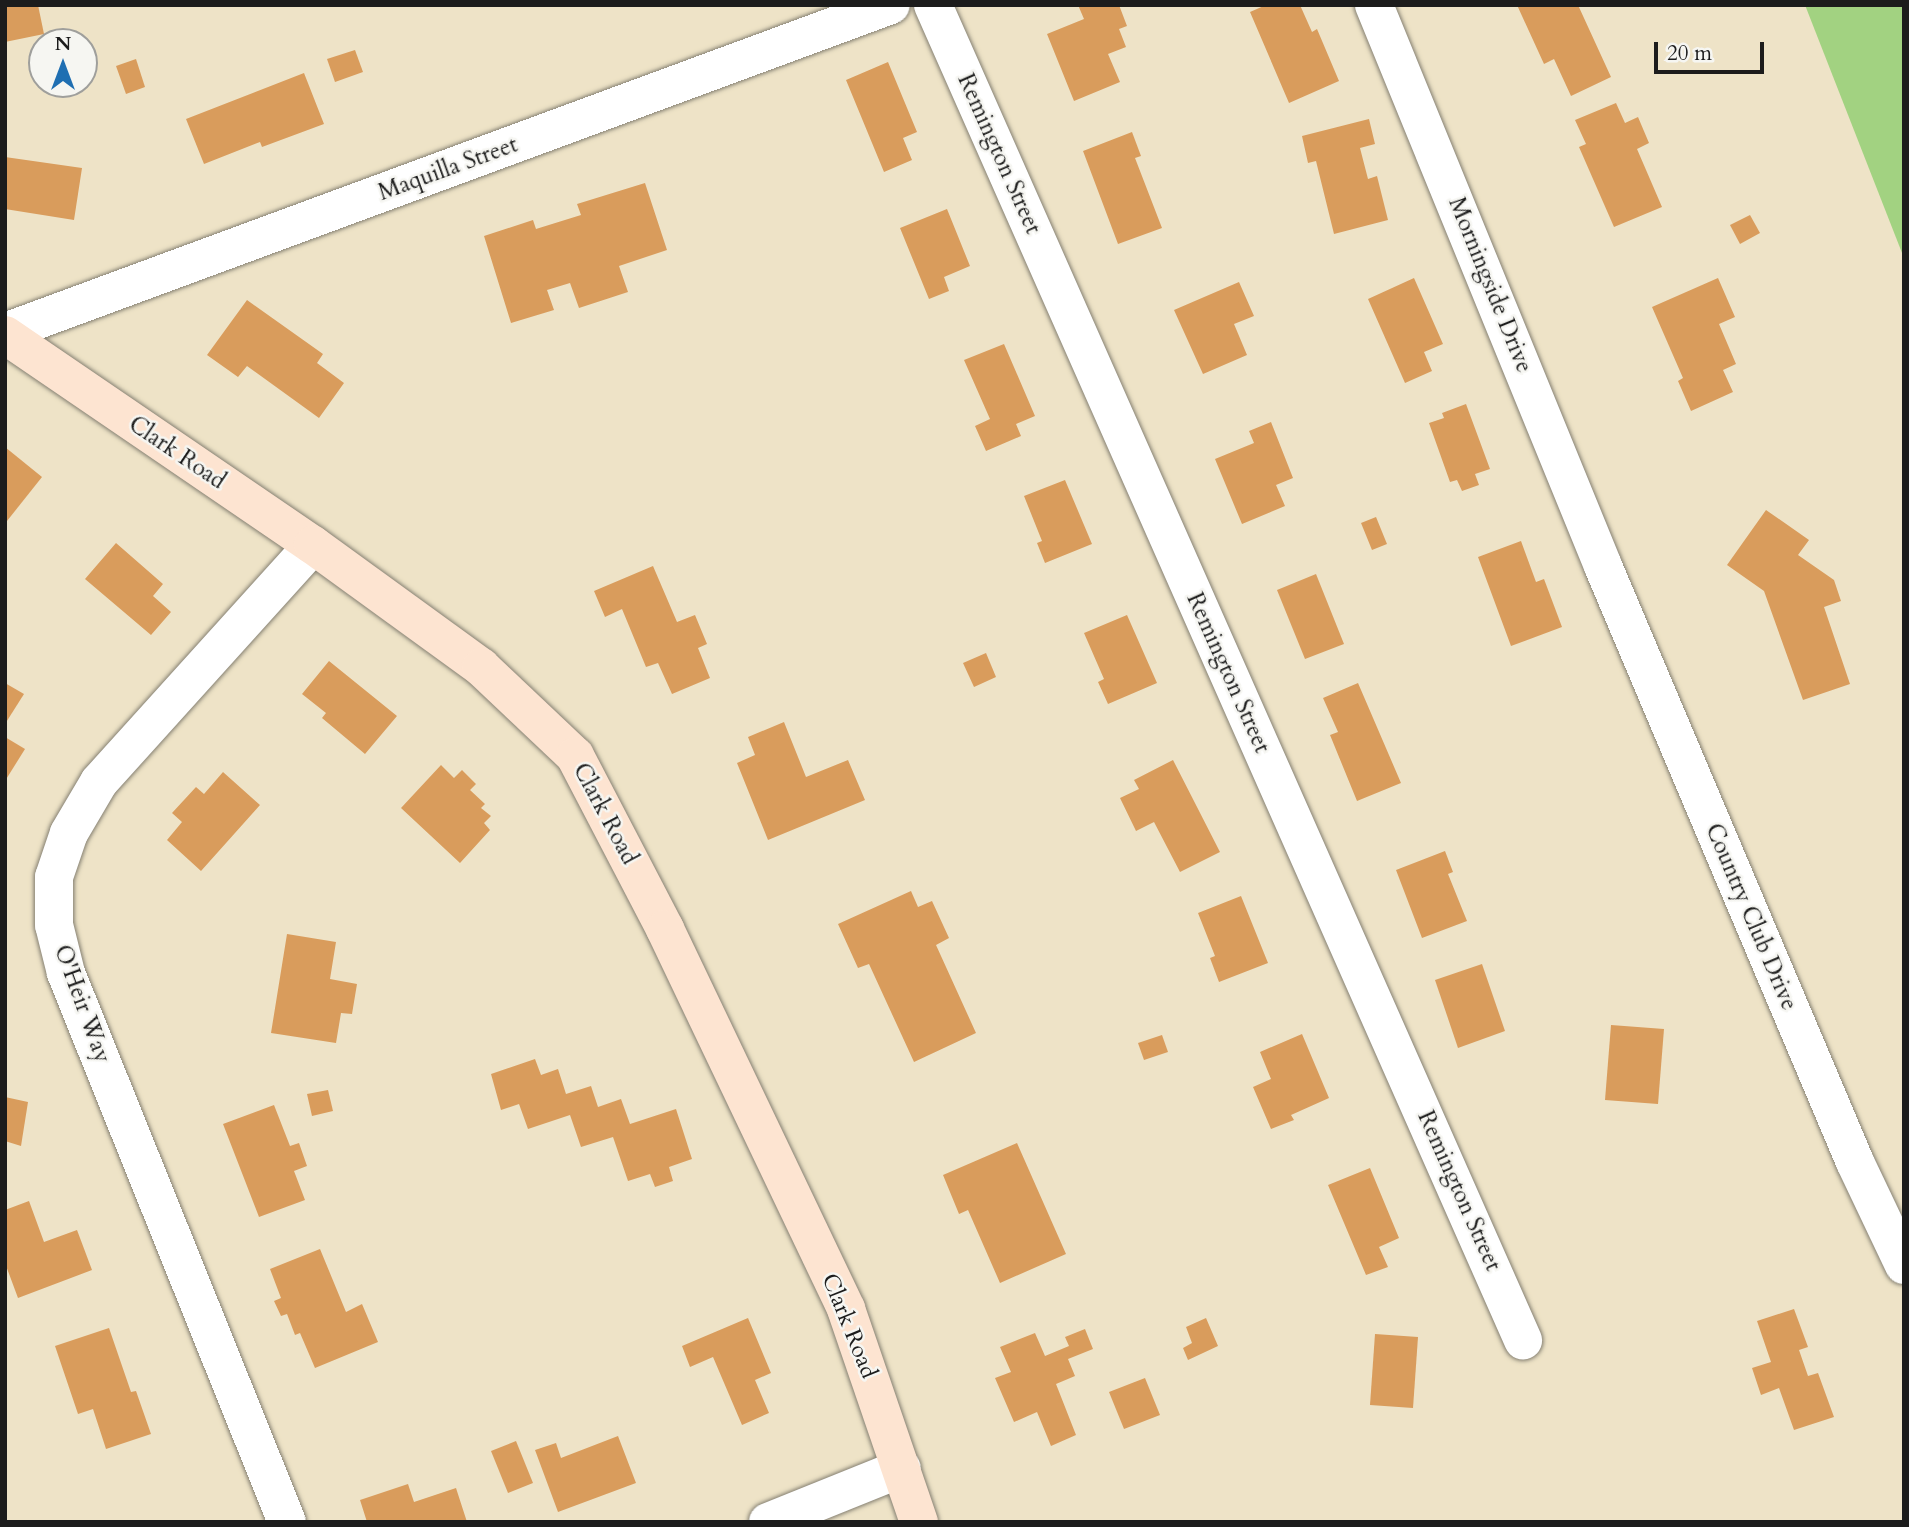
<!DOCTYPE html>
<style>
body{margin:0}
#map{position:relative;width:1909px;height:1527px;overflow:hidden;background:#eee3c7;font-family:Cardo,serif}
div>[style]{position:absolute}
.green>*{inset:0;background:#a2d281}
.building>*{inset:0;background:#d99c5c}
.roads{filter:drop-shadow(0 0 2px #858072) drop-shadow(0 0 2px #858072)}
.street>*{height:38px;margin:-19px;padding:0 19px;transform-origin:19px;border-radius:19px;background:#fff}
.secondary>*{height:38px;margin:-19px;padding:0 19px;transform-origin:19px;border-radius:19px;background:#fde4d1}
span{translate:-50% -50%;white-space:nowrap;text-align:center;line-height:1.15;-webkit-text-stroke:5px #f6f6f2;paint-order:stroke}
.street-label{font-size:23px;color:#1c1c1c}
.frame{position:absolute;inset:0;border:7px solid #1c1c1c;pointer-events:none}
.north{position:absolute;left:28px;top:28px;width:70px;height:70px;box-sizing:border-box;background:#f6f6f2;border:2px solid #9f9f9c;border-radius:50%;rotate:0deg;font-size:19px;font-weight:700;line-height:28px;text-align:center;color:#1c1c1c}
.north::after{content:'';display:block;margin:auto;width:24px;height:32px;background:#1f6fb2;clip-path:polygon(50% 0,100% 100%,50% 72%,0 100%)}
.scale{position:absolute;left:1654px;top:42px;width:110px;height:32px;box-sizing:border-box;border:4px solid #1c1c1c;border-top:0;padding-left:9px;font-size:21px;line-height:24px;white-space:nowrap;color:#1c1c1c;-webkit-text-stroke:5px #f6f6f2;paint-order:stroke}
</style>
<div id="map">
<div class="green">
<i style="clip-path:polygon(1805px 5px,1904px 5px,1904px 258px)"></i>
</div>
<div class="building">
<i style="clip-path:polygon(5px 5px,38px 5px,44px 34px,5px 42px)"></i>
<i style="clip-path:polygon(1078px 5px,1119px 5px,1127px 26px,1119px 29px,1126px 47px,1108px 54px,1120px 82px,1074px 101px,1047px 34px,1084px 19px)"></i>
<i style="clip-path:polygon(1266px 5px,1300px 5px,1312px 32px,1317px 29px,1339px 81px,1289px 103px,1250px 12px)"></i>
<i style="clip-path:polygon(1517px 5px,1578px 5px,1611px 77px,1571px 96px,1554px 59px,1544px 64px)"></i>
<i style="clip-path:polygon(355px 50px,363px 72px,335px 82px,327px 59px)"></i>
<i style="clip-path:polygon(136px 59px,145px 87px,126px 94px,116px 66px)"></i>
<i style="clip-path:polygon(888px 62px,917px 132px,903px 138px,912px 160px,884px 172px,846px 80px)"></i>
<i style="clip-path:polygon(304px 73px,324px 124px,262px 147px,260px 142px,204px 164px,186px 119px)"></i>
<i style="clip-path:polygon(1616px 103px,1625px 123px,1638px 117px,1649px 143px,1637px 149px,1662px 207px,1614px 227px,1579px 147px,1586px 144px,1575px 120px)"></i>
<i style="clip-path:polygon(1369px 119px,1375px 144px,1360px 148px,1368px 179px,1377px 176px,1388px 220px,1334px 234px,1316px 161px,1308px 163px,1302px 136px)"></i>
<i style="clip-path:polygon(1132px 132px,1141px 156px,1135px 158px,1162px 228px,1118px 244px,1083px 151px)"></i>
<i style="clip-path:polygon(5px 157px,82px 168px,74px 220px,5px 209px)"></i>
<i style="clip-path:polygon(645px 183px,667px 250px,619px 266px,628px 292px,579px 308px,570px 283px,547px 290px,554px 310px,511px 323px,484px 236px,533px 220px,536px 229px,581px 215px,577px 204px)"></i>
<i style="clip-path:polygon(947px 209px,970px 266px,944px 277px,949px 291px,929px 299px,900px 228px)"></i>
<i style="clip-path:polygon(1750px 215px,1760px 233px,1740px 244px,1730px 225px)"></i>
<i style="clip-path:polygon(1414px 278px,1443px 344px,1424px 352px,1432px 371px,1405px 383px,1368px 299px)"></i>
<i style="clip-path:polygon(1718px 278px,1735px 317px,1719px 324px,1736px 364px,1723px 370px,1733px 392px,1691px 411px,1678px 381px,1683px 378px,1652px 307px)"></i>
<i style="clip-path:polygon(1239px 282px,1254px 316px,1234px 324px,1247px 355px,1203px 374px,1174px 310px)"></i>
<i style="clip-path:polygon(247px 300px,323px 354px,317px 363px,344px 383px,319px 418px,247px 366px,238px 377px,207px 355px)"></i>
<i style="clip-path:polygon(1004px 344px,1035px 416px,1016px 424px,1021px 436px,986px 451px,975px 426px,990px 419px,964px 360px)"></i>
<i style="clip-path:polygon(1466px 404px,1490px 469px,1475px 474px,1479px 485px,1462px 491px,1457px 480px,1450px 482px,1429px 423px,1444px 418px,1442px 413px)"></i>
<i style="clip-path:polygon(1271px 422px,1293px 478px,1276px 485px,1285px 506px,1242px 524px,1215px 459px,1254px 443px,1249px 431px)"></i>
<i style="clip-path:polygon(5px 447px,42px 477px,7px 521px,5px 519px)"></i>
<i style="clip-path:polygon(1065px 480px,1092px 544px,1045px 563px,1037px 543px,1042px 541px,1024px 496px)"></i>
<i style="clip-path:polygon(1766px 510px,1809px 540px,1798px 555px,1834px 580px,1841px 601px,1824px 607px,1850px 684px,1803px 700px,1764px 591px,1727px 565px)"></i>
<i style="clip-path:polygon(1376px 517px,1387px 544px,1372px 550px,1361px 523px)"></i>
<i style="clip-path:polygon(1521px 541px,1536px 582px,1544px 579px,1562px 627px,1511px 646px,1478px 557px)"></i>
<i style="clip-path:polygon(116px 543px,163px 584px,153px 596px,171px 612px,151px 635px,85px 579px)"></i>
<i style="clip-path:polygon(653px 566px,677px 622px,695px 615px,707px 644px,698px 648px,710px 678px,672px 694px,658px 663px,646px 667px,622px 609px,605px 617px,594px 591px)"></i>
<i style="clip-path:polygon(1316px 574px,1344px 644px,1305px 659px,1277px 590px)"></i>
<i style="clip-path:polygon(1127px 615px,1157px 683px,1108px 704px,1098px 682px,1104px 679px,1084px 633px)"></i>
<i style="clip-path:polygon(986px 653px,996px 677px,974px 687px,963px 663px)"></i>
<i style="clip-path:polygon(329px 661px,397px 716px,365px 754px,322px 718px,326px 713px,302px 694px)"></i>
<i style="clip-path:polygon(5px 683px,24px 694px,5px 724px)"></i>
<i style="clip-path:polygon(1358px 683px,1401px 783px,1357px 801px,1330px 735px,1338px 732px,1323px 698px)"></i>
<i style="clip-path:polygon(784px 722px,806px 777px,848px 760px,865px 800px,768px 840px,737px 763px,755px 755px,748px 737px)"></i>
<i style="clip-path:polygon(5px 737px,25px 749px,5px 781px)"></i>
<i style="clip-path:polygon(1173px 760px,1220px 852px,1180px 872px,1154px 822px,1136px 831px,1120px 798px,1139px 789px,1134px 780px)"></i>
<i style="clip-path:polygon(441px 765px,454px 778px,462px 770px,476px 784px,470px 790px,485px 804px,481px 808px,491px 816px,484px 823px,490px 830px,460px 863px,401px 808px)"></i>
<i style="clip-path:polygon(223px 772px,260px 805px,201px 871px,167px 840px,182px 822px,172px 813px,196px 787px,204px 794px)"></i>
<i style="clip-path:polygon(1445px 851px,1453px 872px,1448px 874px,1467px 921px,1422px 938px,1396px 870px)"></i>
<i style="clip-path:polygon(911px 891px,918px 907px,932px 901px,949px 938px,936px 945px,976px 1033px,914px 1062px,869px 964px,858px 968px,838px 924px)"></i>
<i style="clip-path:polygon(1241px 896px,1268px 963px,1219px 982px,1210px 958px,1215px 956px,1198px 913px)"></i>
<i style="clip-path:polygon(287px 934px,336px 942px,330px 979px,357px 984px,352px 1014px,341px 1013px,336px 1043px,271px 1033px)"></i>
<i style="clip-path:polygon(1482px 964px,1505px 1031px,1458px 1048px,1435px 980px)"></i>
<i style="clip-path:polygon(1611px 1025px,1664px 1029px,1658px 1104px,1605px 1100px)"></i>
<i style="clip-path:polygon(1302px 1034px,1329px 1098px,1291px 1115px,1294px 1120px,1271px 1129px,1253px 1087px,1271px 1079px,1260px 1052px)"></i>
<i style="clip-path:polygon(1162px 1035px,1168px 1052px,1144px 1060px,1138px 1043px)"></i>
<i style="clip-path:polygon(535px 1059px,541px 1075px,558px 1069px,566px 1094px,591px 1086px,598px 1107px,621px 1099px,630px 1124px,676px 1109px,692px 1159px,669px 1167px,673px 1181px,655px 1187px,650px 1174px,628px 1181px,613px 1137px,581px 1147px,570px 1115px,528px 1129px,519px 1104px,501px 1110px,491px 1074px)"></i>
<i style="clip-path:polygon(328px 1090px,333px 1111px,312px 1116px,307px 1094px)"></i>
<i style="clip-path:polygon(5px 1097px,28px 1102px,21px 1146px,5px 1141px)"></i>
<i style="clip-path:polygon(274px 1105px,290px 1146px,299px 1143px,307px 1166px,294px 1171px,305px 1200px,259px 1217px,223px 1124px)"></i>
<i style="clip-path:polygon(1017px 1143px,1066px 1254px,1000px 1283px,968px 1210px,959px 1214px,943px 1175px)"></i>
<i style="clip-path:polygon(1370px 1168px,1399px 1238px,1379px 1247px,1388px 1267px,1366px 1275px,1328px 1185px)"></i>
<i style="clip-path:polygon(29px 1201px,44px 1242px,77px 1230px,92px 1270px,18px 1298px,5px 1263px,5px 1210px)"></i>
<i style="clip-path:polygon(320px 1249px,346px 1312px,362px 1304px,378px 1342px,315px 1368px,300px 1333px,295px 1335px,287px 1314px,281px 1316px,274px 1301px,281px 1298px,270px 1269px)"></i>
<i style="clip-path:polygon(1794px 1309px,1808px 1347px,1799px 1350px,1808px 1376px,1818px 1373px,1834px 1417px,1794px 1430px,1779px 1388px,1761px 1395px,1752px 1368px,1771px 1362px,1757px 1321px)"></i>
<i style="clip-path:polygon(748px 1318px,771px 1373px,755px 1380px,769px 1413px,742px 1425px,713px 1357px,690px 1367px,682px 1346px)"></i>
<i style="clip-path:polygon(1206px 1318px,1218px 1346px,1188px 1360px,1183px 1348px,1192px 1343px,1186px 1327px)"></i>
<i style="clip-path:polygon(109px 1328px,131px 1392px,136px 1391px,151px 1434px,106px 1449px,93px 1409px,78px 1414px,55px 1346px)"></i>
<i style="clip-path:polygon(1085px 1329px,1093px 1349px,1068px 1359px,1075px 1376px,1056px 1384px,1076px 1435px,1051px 1446px,1037px 1412px,1014px 1422px,995px 1378px,1011px 1372px,1000px 1347px,1035px 1333px,1045px 1356px,1069px 1346px,1065px 1337px)"></i>
<i style="clip-path:polygon(1375px 1334px,1418px 1337px,1413px 1408px,1370px 1405px)"></i>
<i style="clip-path:polygon(1145px 1378px,1160px 1415px,1124px 1429px,1109px 1392px)"></i>
<i style="clip-path:polygon(618px 1436px,636px 1483px,558px 1512px,535px 1450px,556px 1443px,561px 1458px)"></i>
<i style="clip-path:polygon(516px 1441px,533px 1483px,508px 1493px,491px 1451px)"></i>
<i style="clip-path:polygon(408px 1484px,414px 1502px,456px 1488px,467px 1522px,367px 1522px,360px 1500px)"></i>
</div>
<div class="roads">
<div class="street">
<i style="left:933px;top:5px;width:1460px;rotate:66.16deg"></i>
<i style="left:1374px;top:5px;width:606px;rotate:67.79deg"></i>
<i style="left:1603px;top:566px;width:647px;rotate:67.08deg"></i>
<i style="left:1855px;top:1162px;width:114px;rotate:64.6deg"></i>
<i style="left:5px;top:332px;width:944px;rotate:-20.26deg"></i>
<i style="left:287px;top:1522px;width:592px;rotate:-111.93deg"></i>
<i style="left:66px;top:973px;width:49px;rotate:-104deg"></i>
<i style="left:54px;top:925px;width:48px;rotate:-90deg"></i>
<i style="left:54px;top:877px;width:46px;rotate:-71.2deg"></i>
<i style="left:69px;top:833px;width:59px;rotate:-59.5deg"></i>
<i style="left:99px;top:782px;width:319px;rotate:-47.9deg"></i>
<i style="left:768px;top:1522px;width:144px;rotate:-21.9deg"></i>
</div>
<div class="secondary">
<i style="left:5px;top:335px;width:373px;rotate:34.3deg"></i>
<i style="left:313px;top:545px;width:208px;rotate:36deg"></i>
<i style="left:481px;top:667px;width:129px;rotate:43.4deg"></i>
<i style="left:575px;top:756px;width:195px;rotate:62.5deg"></i>
<i style="left:665px;top:929px;width:421px;rotate:64.5deg"></i>
<i style="left:846px;top:1309px;width:225px;rotate:71.1deg"></i>
</div>
</div>
<div class="street-label">
<span style="left:999px;top:154px;rotate:66deg">Remington Street</span>
<span style="left:448px;top:169px;rotate:-20deg">Maquilla Street</span>
<span style="left:1490px;top:285px;rotate:68deg">Morningside Drive</span>
<span style="left:177px;top:453px;rotate:34deg">Clark Road</span>
<span style="left:1228px;top:673px;rotate:66deg">Remington Street</span>
<span style="left:605px;top:814px;rotate:62deg">Clark Road</span>
<span style="left:1751px;top:917px;rotate:67deg">Country Club Drive</span>
<span style="left:82px;top:1004px;rotate:70deg">O'Heir Way</span>
<span style="left:1459px;top:1191px;rotate:66deg">Remington Street</span>
<span style="left:849px;top:1326px;rotate:68deg">Clark Road</span>
</div>
<div class="frame"></div>
<div class="north">N</div>
<div class="scale">20 m</div>
</div>
